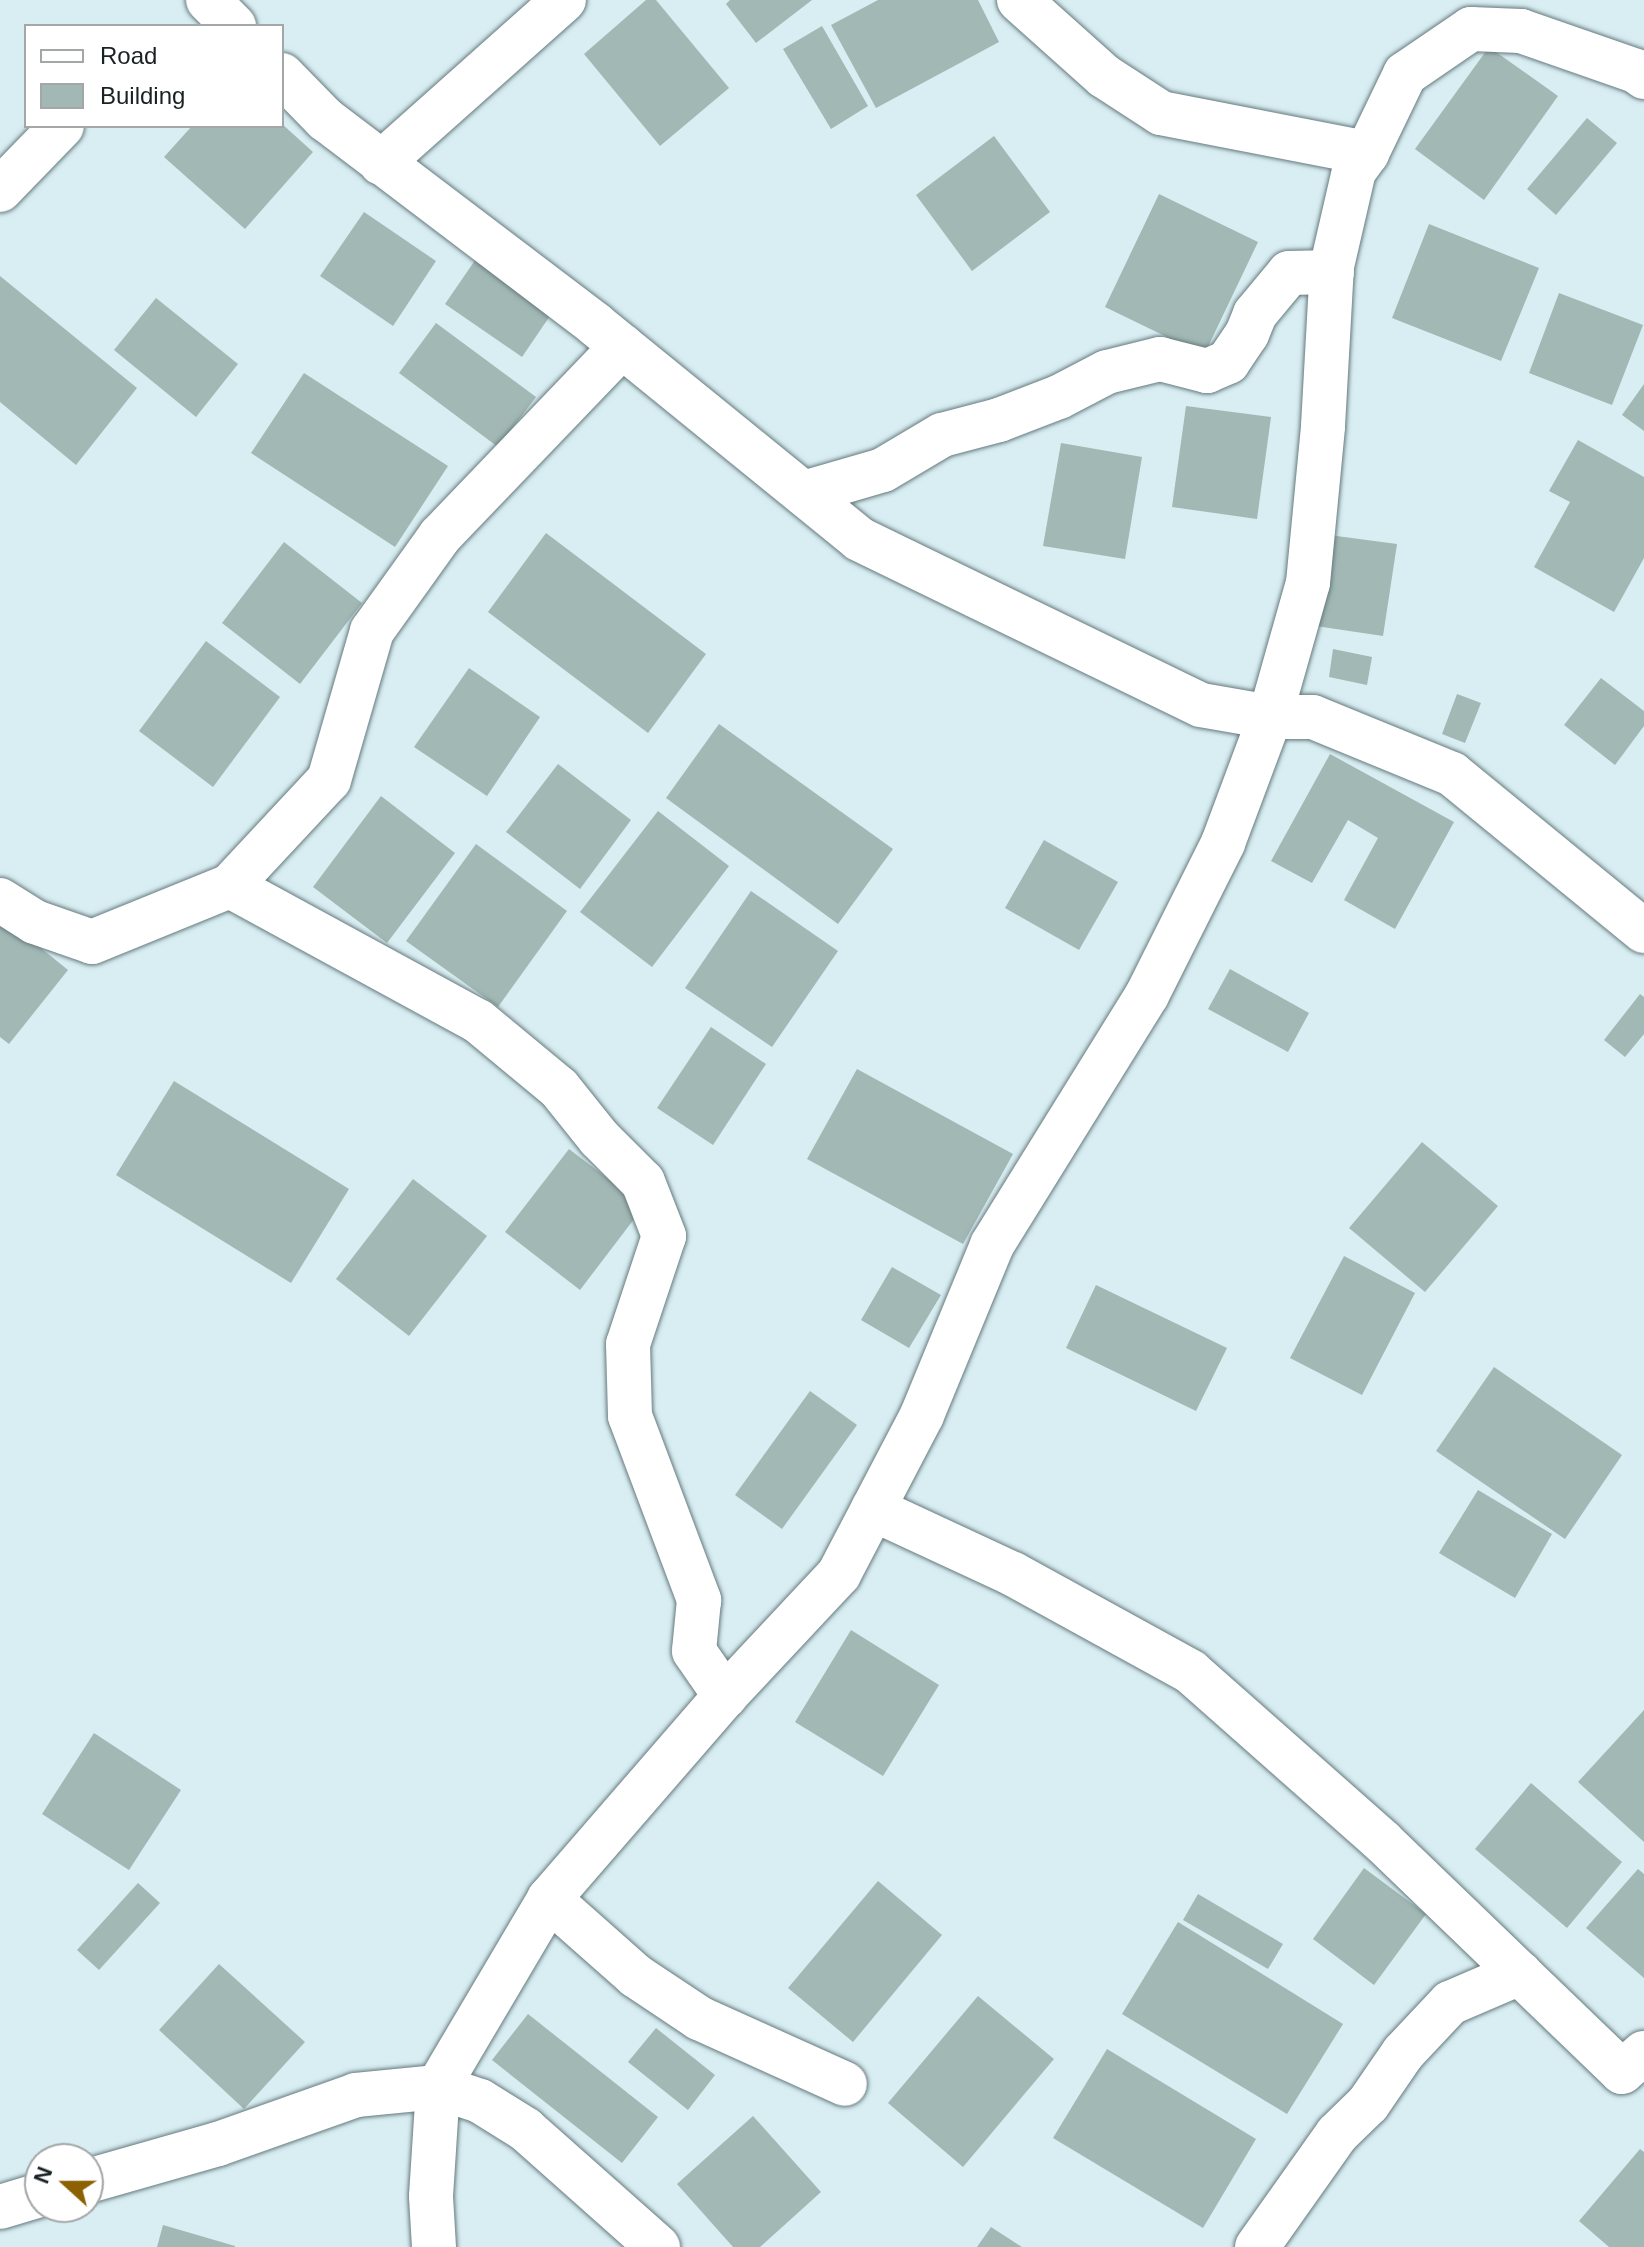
<!DOCTYPE html>
<style>
body{margin:0}
#map{position:relative;width:1644px;height:2247px;overflow:hidden;background:#d8eef3;font-family:Helvetica,sans-serif}
div>[style]{position:absolute}
.building>*{inset:0;background:#a2b8b4}
.roads{filter:drop-shadow(0 0 2px #667a7d) drop-shadow(0 0 2px #667a7d)}
.minor>*{height:44px;margin:-22px;padding:0 22px;transform-origin:22px;border-radius:22px;background:#fff}
span{translate:-50% -50%;white-space:nowrap;text-align:center;line-height:1.15;-webkit-text-stroke:6px #fff;paint-order:stroke}
.legend{position:absolute;left:24px;top:24px;width:260px;height:104px;box-sizing:border-box;background:#fff;border:2px solid #a3a7a7;margin:0;padding:10px 14px;list-style:none;font-size:24px;color:#192223}
.legend li{display:flex;align-items:center;gap:16px;height:40px}
.legend b{width:40px;border:2px solid #a3a7a7}
.north{position:absolute;left:24px;top:2143px;width:80px;height:80px;box-sizing:border-box;background:#fff;border:2px solid #a3a7a7;border-radius:50%;rotate:291deg;font-size:22px;font-weight:700;line-height:32px;text-align:center;color:#192223}
.north::after{content:'';display:block;margin:auto;width:28px;height:36px;background:#8b6103;clip-path:polygon(50% 0,100% 100%,50% 72%,0 100%)}
</style>
<div id="map">
<div class="building">
<i style="clip-path:polygon(646px 0,656px 0,729px 88px,660px 146px,584px 54px)"></i>
<i style="clip-path:polygon(730px 0,812px 0,756px 43px,726px 4px)"></i>
<i style="clip-path:polygon(878px 0,978px 0,999px 42px,876px 108px,831px 25px)"></i>
<i style="clip-path:polygon(822px 26px,868px 106px,831px 129px,783px 49px)"></i>
<i style="clip-path:polygon(1489px 47px,1558px 96px,1484px 200px,1415px 149px)"></i>
<i style="clip-path:polygon(1587px 118px,1617px 143px,1556px 215px,1527px 189px)"></i>
<i style="clip-path:polygon(282px 124px,313px 152px,245px 229px,164px 157px,192px 126px)"></i>
<i style="clip-path:polygon(994px 136px,1050px 212px,972px 271px,916px 195px)"></i>
<i style="clip-path:polygon(1159px 194px,1258px 242px,1204px 355px,1105px 307px)"></i>
<i style="clip-path:polygon(364px 212px,436px 261px,393px 326px,320px 276px)"></i>
<i style="clip-path:polygon(1429px 224px,1539px 268px,1501px 361px,1392px 318px)"></i>
<i style="clip-path:polygon(480px 253px,556px 307px,522px 357px,445px 304px)"></i>
<i style="clip-path:polygon(0 276px,137px 388px,76px 465px,0 402px)"></i>
<i style="clip-path:polygon(1559px 293px,1643px 325px,1612px 405px,1529px 373px)"></i>
<i style="clip-path:polygon(156px 298px,238px 364px,196px 417px,114px 350px)"></i>
<i style="clip-path:polygon(436px 323px,536px 397px,498px 447px,399px 373px)"></i>
<i style="clip-path:polygon(304px 373px,448px 466px,395px 547px,251px 453px)"></i>
<i style="clip-path:polygon(1644px 384px,1644px 431px,1622px 415px)"></i>
<i style="clip-path:polygon(1186px 406px,1271px 417px,1257px 519px,1172px 507px)"></i>
<i style="clip-path:polygon(1578px 440px,1644px 477px,1644px 558px,1614px 612px,1534px 567px,1570px 502px,1549px 491px)"></i>
<i style="clip-path:polygon(1061px 443px,1142px 457px,1125px 559px,1043px 546px)"></i>
<i style="clip-path:polygon(546px 533px,706px 654px,648px 733px,488px 612px)"></i>
<i style="clip-path:polygon(1329px 535px,1397px 544px,1383px 636px,1316px 626px)"></i>
<i style="clip-path:polygon(284px 542px,362px 603px,300px 684px,222px 623px)"></i>
<i style="clip-path:polygon(206px 641px,280px 697px,213px 787px,139px 731px)"></i>
<i style="clip-path:polygon(1333px 649px,1372px 657px,1367px 685px,1329px 677px)"></i>
<i style="clip-path:polygon(469px 668px,540px 717px,487px 796px,414px 747px)"></i>
<i style="clip-path:polygon(1601px 678px,1644px 711px,1644px 726px,1615px 765px,1564px 725px)"></i>
<i style="clip-path:polygon(1457px 694px,1481px 703px,1465px 743px,1442px 734px)"></i>
<i style="clip-path:polygon(719px 724px,893px 849px,838px 924px,666px 798px)"></i>
<i style="clip-path:polygon(1330px 754px,1454px 822px,1395px 929px,1344px 900px,1378px 838px,1348px 820px,1312px 883px,1271px 861px)"></i>
<i style="clip-path:polygon(558px 764px,631px 820px,580px 889px,506px 832px)"></i>
<i style="clip-path:polygon(381px 796px,455px 853px,387px 943px,313px 887px)"></i>
<i style="clip-path:polygon(658px 811px,729px 866px,652px 967px,580px 912px)"></i>
<i style="clip-path:polygon(1044px 840px,1118px 882px,1079px 950px,1005px 908px)"></i>
<i style="clip-path:polygon(476px 844px,567px 911px,498px 1007px,406px 941px)"></i>
<i style="clip-path:polygon(751px 891px,838px 951px,772px 1047px,685px 988px)"></i>
<i style="clip-path:polygon(0 915px,68px 970px,9px 1044px,0 1037px)"></i>
<i style="clip-path:polygon(1230px 969px,1309px 1013px,1288px 1052px,1208px 1009px)"></i>
<i style="clip-path:polygon(1640px 994px,1644px 997px,1644px 1034px,1625px 1057px,1604px 1040px)"></i>
<i style="clip-path:polygon(711px 1027px,766px 1064px,713px 1145px,657px 1108px)"></i>
<i style="clip-path:polygon(857px 1069px,1013px 1154px,963px 1244px,807px 1159px)"></i>
<i style="clip-path:polygon(174px 1081px,349px 1189px,291px 1283px,116px 1175px)"></i>
<i style="clip-path:polygon(1422px 1142px,1498px 1206px,1425px 1292px,1349px 1228px)"></i>
<i style="clip-path:polygon(569px 1149px,644px 1206px,580px 1290px,505px 1232px)"></i>
<i style="clip-path:polygon(413px 1179px,487px 1236px,409px 1336px,336px 1279px)"></i>
<i style="clip-path:polygon(1344px 1256px,1415px 1293px,1362px 1395px,1290px 1358px)"></i>
<i style="clip-path:polygon(892px 1267px,941px 1295px,909px 1348px,861px 1320px)"></i>
<i style="clip-path:polygon(1096px 1285px,1227px 1348px,1196px 1411px,1066px 1348px)"></i>
<i style="clip-path:polygon(1494px 1367px,1622px 1455px,1565px 1539px,1436px 1451px)"></i>
<i style="clip-path:polygon(810px 1391px,857px 1425px,782px 1529px,735px 1495px)"></i>
<i style="clip-path:polygon(1478px 1490px,1552px 1534px,1515px 1598px,1439px 1553px)"></i>
<i style="clip-path:polygon(851px 1630px,939px 1685px,883px 1776px,795px 1722px)"></i>
<i style="clip-path:polygon(1644px 1710px,1644px 1842px,1578px 1782px)"></i>
<i style="clip-path:polygon(94px 1733px,181px 1790px,129px 1870px,42px 1814px)"></i>
<i style="clip-path:polygon(1531px 1783px,1622px 1862px,1567px 1928px,1475px 1849px)"></i>
<i style="clip-path:polygon(1364px 1868px,1426px 1914px,1374px 1985px,1313px 1939px)"></i>
<i style="clip-path:polygon(1638px 1869px,1644px 1874px,1644px 1978px,1586px 1928px)"></i>
<i style="clip-path:polygon(878px 1881px,942px 1935px,853px 2042px,788px 1988px)"></i>
<i style="clip-path:polygon(138px 1883px,160px 1903px,99px 1970px,77px 1950px)"></i>
<i style="clip-path:polygon(1198px 1894px,1283px 1944px,1268px 1969px,1183px 1920px)"></i>
<i style="clip-path:polygon(1178px 1922px,1343px 2024px,1287px 2114px,1122px 2014px)"></i>
<i style="clip-path:polygon(219px 1964px,305px 2042px,244px 2109px,159px 2030px)"></i>
<i style="clip-path:polygon(978px 1996px,1054px 2059px,963px 2167px,888px 2103px)"></i>
<i style="clip-path:polygon(528px 2014px,658px 2117px,622px 2163px,492px 2060px)"></i>
<i style="clip-path:polygon(656px 2028px,715px 2075px,688px 2110px,628px 2062px)"></i>
<i style="clip-path:polygon(1107px 2049px,1256px 2139px,1203px 2228px,1053px 2138px)"></i>
<i style="clip-path:polygon(753px 2116px,821px 2192px,760px 2247px,733px 2247px,677px 2184px)"></i>
<i style="clip-path:polygon(1640px 2149px,1644px 2152px,1644px 2247px,1609px 2247px,1579px 2221px)"></i>
<i style="clip-path:polygon(163px 2225px,235px 2246px,235px 2247px,157px 2247px)"></i>
<i style="clip-path:polygon(991px 2227px,1022px 2247px,977px 2247px)"></i>
</div>
<div class="roads">
<div class="minor">
<i style="left:208px;top:0;width:37px;rotate:45deg"></i>
<i style="left:1019px;top:0;width:114px;rotate:41.8deg"></i>
<i style="left:1104px;top:76px;width:68px;rotate:33deg"></i>
<i style="left:1161px;top:113px;width:210px;rotate:11deg"></i>
<i style="left:282px;top:75px;width:62px;rotate:45.7deg"></i>
<i style="left:325px;top:119px;width:340px;rotate:37.2deg"></i>
<i style="left:596px;top:325px;width:339px;rotate:39.1deg"></i>
<i style="left:859px;top:539px;width:380px;rotate:25.9deg"></i>
<i style="left:1201px;top:705px;width:70px;rotate:9.9deg"></i>
<i style="left:1270px;top:717px;width:43px"></i>
<i style="left:1313px;top:717px;width:150px;rotate:22.3deg"></i>
<i style="left:1452px;top:774px;width:248px;rotate:39.3deg"></i>
<i style="left:381px;top:163px;width:245px;rotate:-41.7deg"></i>
<i style="left:0;top:190px;width:89px;rotate:-45.9deg"></i>
<i style="left:804px;top:493px;width:82px;rotate:-16.2deg"></i>
<i style="left:883px;top:470px;width:69px;rotate:-30.7deg"></i>
<i style="left:942px;top:435px;width:59px;rotate:-14.7deg"></i>
<i style="left:999px;top:420px;width:64px;rotate:-21deg"></i>
<i style="left:1059px;top:397px;width:54px;rotate:-27.5deg"></i>
<i style="left:1107px;top:372px;width:55px;rotate:-13.8deg"></i>
<i style="left:1160px;top:359px;width:49px;rotate:14.3deg"></i>
<i style="left:1207px;top:371px;width:23px;rotate:-23deg"></i>
<i style="left:1228px;top:362px;width:34px;rotate:-56deg"></i>
<i style="left:1247px;top:334px;width:22px;rotate:-68deg"></i>
<i style="left:1255px;top:314px;width:53px;rotate:-50.3deg"></i>
<i style="left:1289px;top:273px;width:43px;rotate:-1.3deg"></i>
<i style="left:230px;top:886px;width:282px;rotate:28.6deg"></i>
<i style="left:478px;top:1021px;width:105px;rotate:39.6deg"></i>
<i style="left:559px;top:1088px;width:64px;rotate:51.3deg"></i>
<i style="left:599px;top:1138px;width:62px;rotate:45deg"></i>
<i style="left:643px;top:1182px;width:58px;rotate:68.7deg"></i>
<i style="left:664px;top:1236px;width:114px;rotate:108.4deg"></i>
<i style="left:628px;top:1344px;width:72px;rotate:88.4deg"></i>
<i style="left:630px;top:1416px;width:197px;rotate:69.4deg"></i>
<i style="left:699px;top:1600px;width:51px;rotate:95.6deg"></i>
<i style="left:694px;top:1651px;width:55px;rotate:55.4deg"></i>
<i style="left:0;top:900px;width:41px;rotate:32.2deg"></i>
<i style="left:35px;top:922px;width:60px;rotate:19.3deg"></i>
<i style="left:92px;top:942px;width:149px;rotate:-22.1deg"></i>
<i style="left:230px;top:886px;width:145px;rotate:-47deg"></i>
<i style="left:329px;top:780px;width:155px;rotate:-73.9deg"></i>
<i style="left:372px;top:631px;width:117px;rotate:-54.4deg"></i>
<i style="left:440px;top:536px;width:263px;rotate:-46.2deg"></i>
<i style="left:873px;top:1509px;width:154px;rotate:24.9deg"></i>
<i style="left:1013px;top:1574px;width:203px;rotate:28.8deg"></i>
<i style="left:1191px;top:1672px;width:255px;rotate:41.5deg"></i>
<i style="left:1382px;top:1841px;width:333px;rotate:43.9deg"></i>
<i style="left:1622px;top:2072px;width:29px;rotate:-41deg"></i>
<i style="left:549px;top:1899px;width:116px;rotate:41.5deg"></i>
<i style="left:636px;top:1976px;width:76px;rotate:33.7deg"></i>
<i style="left:699px;top:2018px;width:160px;rotate:24.3deg"></i>
<i style="left:88px;top:2181px;width:135px;rotate:-15.9deg"></i>
<i style="left:218px;top:2144px;width:146px;rotate:-19.5deg"></i>
<i style="left:356px;top:2095px;width:82px;rotate:-5.6deg"></i>
<i style="left:438px;top:2087px;width:44px;rotate:18.4deg"></i>
<i style="left:480px;top:2101px;width:53px;rotate:31.9deg"></i>
<i style="left:525px;top:2129px;width:178px;rotate:41.6deg"></i>
<i style="left:0;top:2207px;width:42px;rotate:-16.7deg"></i>
<i style="left:434px;top:2247px;width:51px;rotate:-93.4deg"></i>
<i style="left:431px;top:2196px;width:109px;rotate:-86.3deg"></i>
<i style="left:438px;top:2087px;width:218px;rotate:-59.4deg"></i>
<i style="left:549px;top:1899px;width:269px;rotate:-49.1deg"></i>
<i style="left:725px;top:1696px;width:167px;rotate:-46.9deg"></i>
<i style="left:839px;top:1574px;width:179px;rotate:-62.4deg"></i>
<i style="left:922px;top:1415px;width:184px;rotate:-67.6deg"></i>
<i style="left:992px;top:1245px;width:294px;rotate:-58.2deg"></i>
<i style="left:1147px;top:995px;width:170px;rotate:-63.4deg"></i>
<i style="left:1223px;top:843px;width:134px;rotate:-69.5deg"></i>
<i style="left:1270px;top:717px;width:139px;rotate:-74.2deg"></i>
<i style="left:1308px;top:583px;width:158px;rotate:-84.5deg"></i>
<i style="left:1323px;top:426px;width:160px;rotate:-86.8deg"></i>
<i style="left:1332px;top:266px;width:98px;rotate:-77deg"></i>
<i style="left:1354px;top:171px;width:22px;rotate:-54deg"></i>
<i style="left:1367px;top:153px;width:88px;rotate:-64.3deg"></i>
<i style="left:1405px;top:74px;width:80px;rotate:-34.3deg"></i>
<i style="left:1471px;top:29px;width:50px;rotate:2.3deg"></i>
<i style="left:1521px;top:31px;width:122px;rotate:19.2deg"></i>
<i style="left:1636px;top:71px;width:10px;rotate:37deg"></i>
<i style="left:1257px;top:2247px;width:138px;rotate:-54.7deg"></i>
<i style="left:1337px;top:2134px;width:43px;rotate:-44.1deg"></i>
<i style="left:1368px;top:2104px;width:62px;rotate:-55.5deg"></i>
<i style="left:1403px;top:2053px;width:69px;rotate:-46.8deg"></i>
<i style="left:1450px;top:2003px;width:76px;rotate:-23.2deg"></i>
</div>
</div>
<ul class="legend">
<li><b style="height:10px;background:#fff"></b>Road</li>
<li><b style="height:22px;background:#a2b8b4"></b>Building</li>
</ul>
<div class="north">N</div>
</div>
